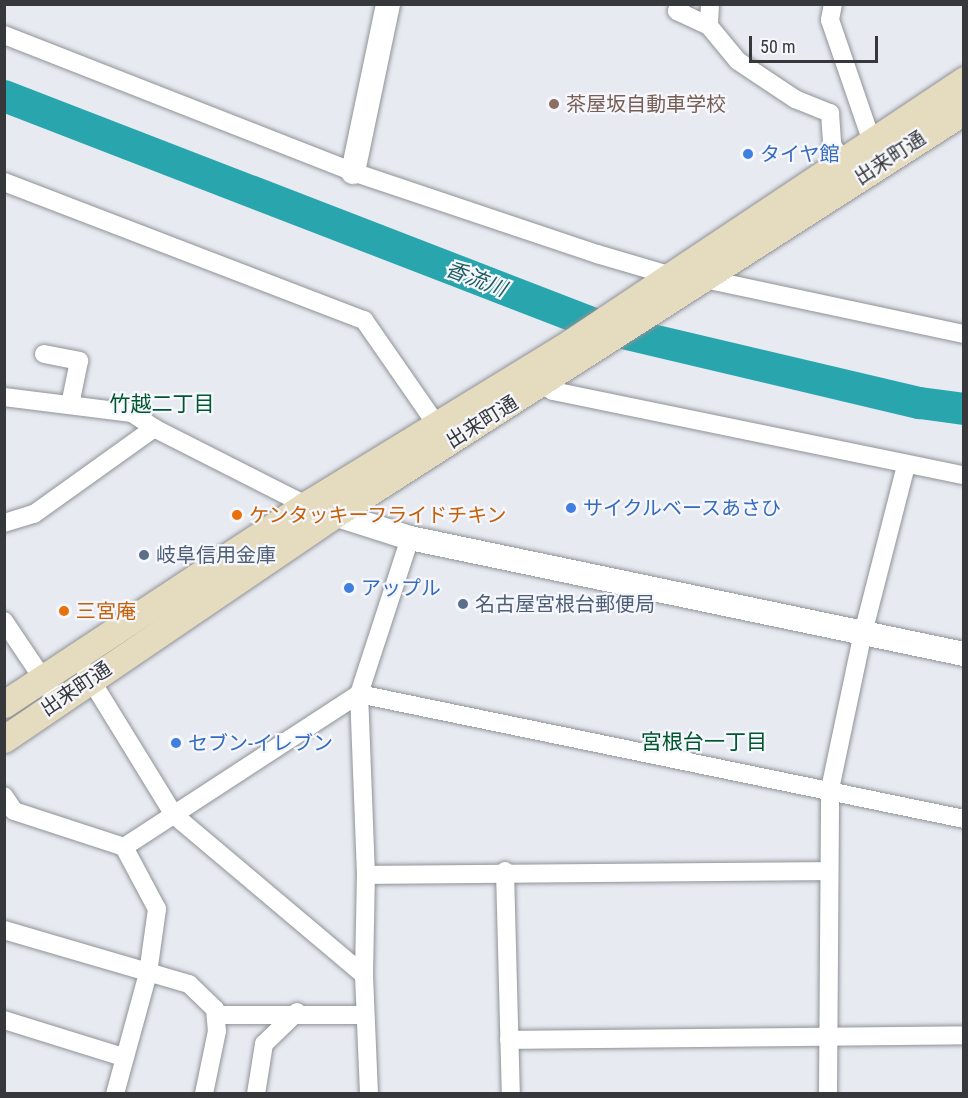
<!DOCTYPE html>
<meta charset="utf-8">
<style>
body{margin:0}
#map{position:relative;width:968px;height:1098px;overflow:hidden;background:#e7eaf0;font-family:"Roboto Condensed","Noto Sans JP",sans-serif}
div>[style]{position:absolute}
.river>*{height:32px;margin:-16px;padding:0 16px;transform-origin:16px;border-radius:16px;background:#28a5ad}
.roads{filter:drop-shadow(0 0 2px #8f9297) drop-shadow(0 0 2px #8f9297)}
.minor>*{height:18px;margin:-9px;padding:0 9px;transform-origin:9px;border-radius:9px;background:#fff}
.tertiary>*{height:24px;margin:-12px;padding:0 12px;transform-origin:12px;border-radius:12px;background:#fff}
.secondary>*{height:27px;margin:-13.5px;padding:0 13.5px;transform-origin:13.5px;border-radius:13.5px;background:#e5dbbe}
.dots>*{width:16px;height:16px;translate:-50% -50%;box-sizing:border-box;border:3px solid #f5f7fd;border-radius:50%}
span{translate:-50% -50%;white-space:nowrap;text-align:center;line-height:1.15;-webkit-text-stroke:4.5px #f5f7fd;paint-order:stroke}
.education-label{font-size:20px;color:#785e54}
.left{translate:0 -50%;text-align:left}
.shop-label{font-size:20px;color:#366cbe}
.street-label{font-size:20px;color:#37383b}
.food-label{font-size:20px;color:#c56008}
.service-label{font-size:20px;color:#4e5e75}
.water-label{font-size:21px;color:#1d5d62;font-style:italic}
.neighbourhood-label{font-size:21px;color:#00572e}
.frame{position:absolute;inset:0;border:6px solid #37383b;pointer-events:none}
.scale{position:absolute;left:749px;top:36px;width:129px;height:27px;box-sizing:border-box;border:3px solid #37383b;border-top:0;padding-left:8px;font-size:18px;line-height:21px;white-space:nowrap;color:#37383b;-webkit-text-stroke:4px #f5f7fd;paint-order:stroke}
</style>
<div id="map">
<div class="river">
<i style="left:4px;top:96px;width:650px;rotate:21.11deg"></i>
<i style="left:610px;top:330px;width:318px;rotate:13.3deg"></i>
<i style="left:920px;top:403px;width:44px;rotate:7.8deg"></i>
</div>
<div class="roads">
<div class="minor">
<i style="left:681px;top:4px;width:8px;rotate:120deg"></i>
<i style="left:677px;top:11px;width:35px;rotate:25deg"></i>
<i style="left:710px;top:4px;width:22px;rotate:93deg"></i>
<i style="left:709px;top:26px;width:45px;rotate:50.4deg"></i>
<i style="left:738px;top:61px;width:69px;rotate:33.7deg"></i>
<i style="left:795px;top:99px;width:38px;rotate:22deg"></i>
<i style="left:830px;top:113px;width:32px;rotate:86deg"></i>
<i style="left:832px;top:145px;width:17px;rotate:57deg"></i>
<i style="left:833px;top:4px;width:16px;rotate:101deg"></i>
<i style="left:830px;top:20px;width:126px;rotate:71deg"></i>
<i style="left:4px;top:35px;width:375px;rotate:21.4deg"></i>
<i style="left:353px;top:172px;width:257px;rotate:18.6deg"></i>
<i style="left:597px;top:254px;width:75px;rotate:16.3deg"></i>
<i style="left:669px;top:275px;width:36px;rotate:6deg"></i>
<i style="left:705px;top:279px;width:265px;rotate:12deg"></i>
<i style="left:4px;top:182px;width:386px;rotate:21deg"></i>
<i style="left:364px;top:320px;width:126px;rotate:55.3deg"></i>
<i style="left:44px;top:354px;width:36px;rotate:11deg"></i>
<i style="left:79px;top:361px;width:45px;rotate:101.6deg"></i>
<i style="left:542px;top:384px;width:13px;rotate:32deg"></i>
<i style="left:553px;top:391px;width:419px;rotate:11.6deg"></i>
<i style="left:4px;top:397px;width:129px;rotate:7.1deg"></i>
<i style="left:132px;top:413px;width:27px;rotate:34deg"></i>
<i style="left:154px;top:428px;width:170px;rotate:26.9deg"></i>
<i style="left:4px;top:523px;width:31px;rotate:-17deg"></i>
<i style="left:34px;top:514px;width:148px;rotate:-35.6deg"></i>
<i style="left:4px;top:621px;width:95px;rotate:56.1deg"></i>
<i style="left:86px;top:672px;width:168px;rotate:58.4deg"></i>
<i style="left:174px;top:815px;width:248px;rotate:40.1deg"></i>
<i style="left:364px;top:975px;width:119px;rotate:87.6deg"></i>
<i style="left:4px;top:796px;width:18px;rotate:56deg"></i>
<i style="left:14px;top:811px;width:116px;rotate:18.1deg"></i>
<i style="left:505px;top:871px;width:223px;rotate:88.5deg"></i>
<i style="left:366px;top:875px;width:463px;rotate:-0.5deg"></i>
<i style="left:4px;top:930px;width:193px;rotate:16.3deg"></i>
<i style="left:189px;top:984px;width:36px;rotate:44deg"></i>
<i style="left:215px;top:1009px;width:22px;rotate:85deg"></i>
<i style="left:217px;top:1031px;width:64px;rotate:101.7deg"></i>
<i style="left:364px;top:975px;width:100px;rotate:-88.9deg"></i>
<i style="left:366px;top:875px;width:181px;rotate:-92.2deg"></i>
<i style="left:359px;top:694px;width:164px;rotate:-71.9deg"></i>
<i style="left:216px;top:1015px;width:149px"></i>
<i style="left:4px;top:1020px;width:125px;rotate:17.3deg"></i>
<i style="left:509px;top:1040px;width:455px;rotate:-0.6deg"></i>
<i style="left:115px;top:1094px;width:125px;rotate:-74.7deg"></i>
<i style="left:148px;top:973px;width:65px;rotate:-82deg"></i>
<i style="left:157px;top:909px;width:70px;rotate:-118deg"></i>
<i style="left:124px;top:847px;width:280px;rotate:-33.1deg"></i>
<i style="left:359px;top:694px;width:618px;rotate:11.67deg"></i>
<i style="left:256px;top:1094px;width:51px;rotate:-80.9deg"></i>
<i style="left:264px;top:1044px;width:46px;rotate:-44.1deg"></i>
<i style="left:828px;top:1094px;width:305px;rotate:-89.6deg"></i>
<i style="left:830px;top:789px;width:159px;rotate:-78.1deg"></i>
<i style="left:863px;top:633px;width:173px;rotate:-75.6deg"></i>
</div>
<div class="tertiary">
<i style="left:353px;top:172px;width:172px;rotate:-78.2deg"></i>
<i style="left:322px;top:510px;width:92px;rotate:17.7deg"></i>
<i style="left:410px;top:538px;width:566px;rotate:11.83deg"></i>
</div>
<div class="secondary">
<i style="left:4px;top:704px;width:362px;rotate:-33.4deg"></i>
<i style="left:306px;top:505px;width:299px;rotate:-31.5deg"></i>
<i style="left:561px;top:349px;width:485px;rotate:-33.7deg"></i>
<i style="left:4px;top:739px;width:400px;rotate:-34.2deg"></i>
<i style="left:335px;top:514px;width:747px;rotate:-32.65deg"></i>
</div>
</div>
<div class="dots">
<i style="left:554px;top:104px;background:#8d6e63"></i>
<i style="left:748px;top:154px;background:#3f7fe0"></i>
<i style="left:571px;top:508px;background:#3f7fe0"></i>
<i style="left:237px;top:515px;background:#e8710a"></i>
<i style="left:144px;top:555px;background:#5c6f8a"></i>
<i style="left:349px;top:588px;background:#3f7fe0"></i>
<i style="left:463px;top:604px;background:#5c6f8a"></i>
<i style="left:64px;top:611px;background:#e8710a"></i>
<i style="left:176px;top:743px;background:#3f7fe0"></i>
</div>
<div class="education-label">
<span class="left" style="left:566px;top:104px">茶屋坂自動車学校</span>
</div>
<div class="shop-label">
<span class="left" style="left:760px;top:154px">タイヤ館</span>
<span class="left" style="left:583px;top:508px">サイクルベースあさひ</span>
<span class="left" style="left:361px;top:588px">アップル</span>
<span class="left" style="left:188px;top:743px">セブン-イレブン</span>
</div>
<div class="street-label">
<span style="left:890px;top:158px;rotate:-33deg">出来町通</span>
<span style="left:482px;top:422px;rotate:-32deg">出来町通</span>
<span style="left:76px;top:689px;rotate:-34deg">出来町通</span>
</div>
<div class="food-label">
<span class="left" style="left:249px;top:515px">ケンタッキーフライドチキン</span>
<span class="left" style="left:76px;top:611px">三宮庵</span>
</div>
<div class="service-label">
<span class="left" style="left:156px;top:555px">岐阜信用金庫</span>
<span class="left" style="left:475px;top:604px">名古屋宮根台郵便局</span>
</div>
<div class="water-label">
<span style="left:476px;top:279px;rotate:21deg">香流川</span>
</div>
<div class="neighbourhood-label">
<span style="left:162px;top:404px">竹越二丁目</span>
<span style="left:704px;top:742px">宮根台一丁目</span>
</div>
<div class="frame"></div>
<div class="scale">50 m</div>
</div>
